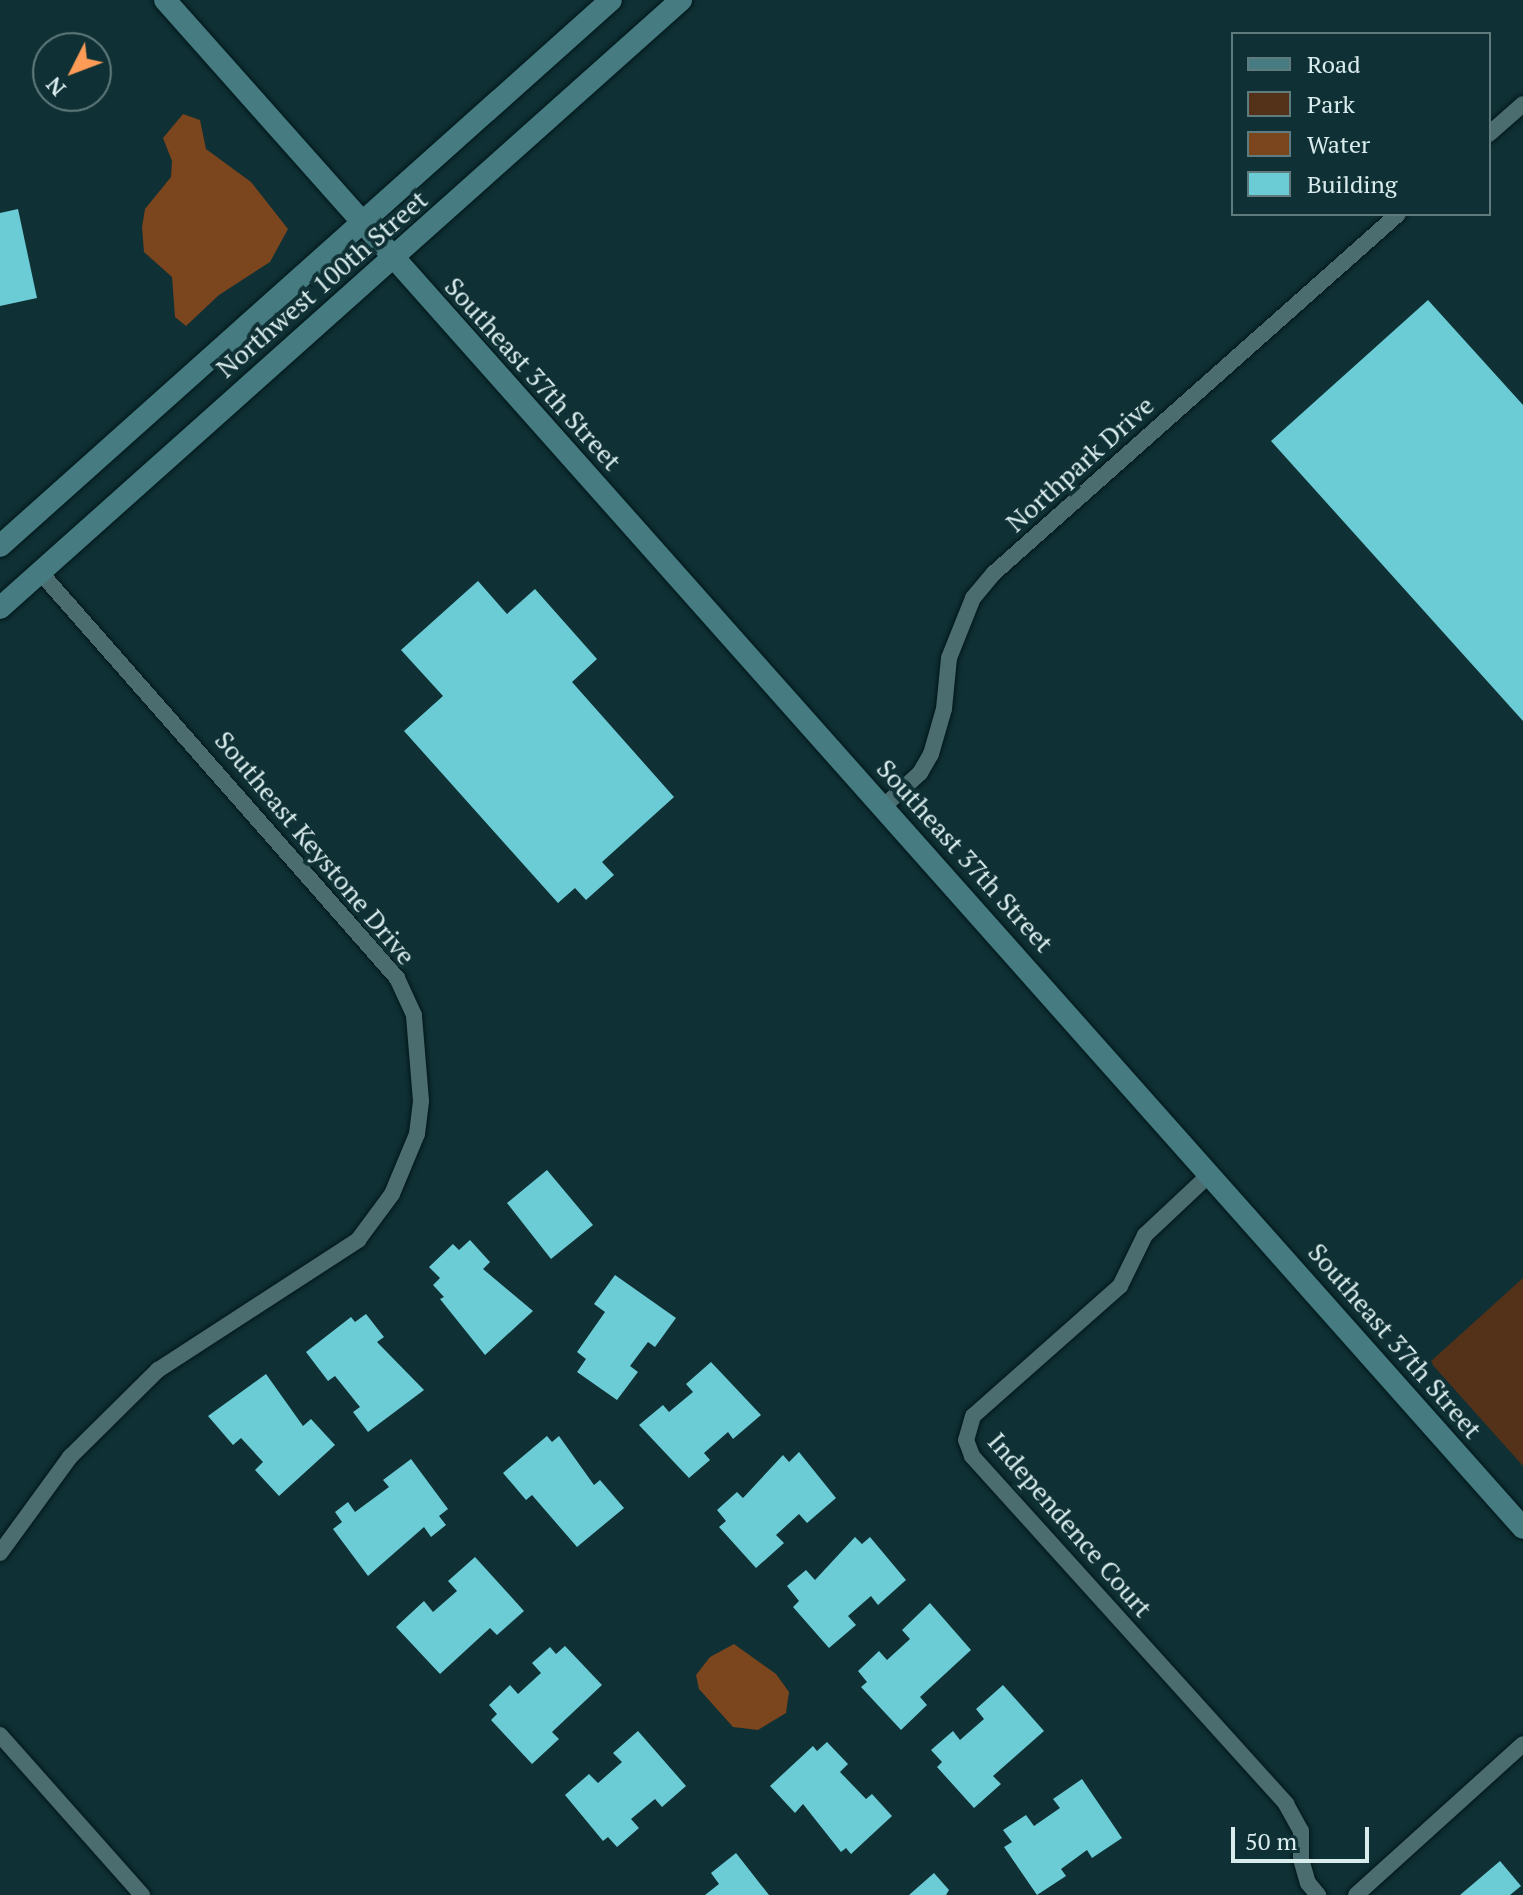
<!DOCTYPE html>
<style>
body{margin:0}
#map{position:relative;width:1523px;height:1895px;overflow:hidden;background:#0f3034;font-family:"PT Serif",serif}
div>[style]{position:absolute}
.green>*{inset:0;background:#543119}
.water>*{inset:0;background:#7b451e}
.building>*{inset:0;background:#6cccd5}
.roads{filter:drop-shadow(0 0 2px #01171a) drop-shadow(0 0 2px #01171a)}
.street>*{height:16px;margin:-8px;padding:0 8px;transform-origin:8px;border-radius:8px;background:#4b6d70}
.secondary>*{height:22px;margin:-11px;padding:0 11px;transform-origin:11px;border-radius:11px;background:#467c81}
span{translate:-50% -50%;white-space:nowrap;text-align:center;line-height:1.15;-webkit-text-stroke:8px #0f3034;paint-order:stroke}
.street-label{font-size:26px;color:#d9eced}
.legend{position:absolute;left:1231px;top:32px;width:260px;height:184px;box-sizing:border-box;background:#0f3034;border:2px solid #607b7e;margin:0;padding:10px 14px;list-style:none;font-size:24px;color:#d9eced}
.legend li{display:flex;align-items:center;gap:16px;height:40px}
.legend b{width:40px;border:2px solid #607b7e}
.north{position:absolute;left:32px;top:32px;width:80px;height:80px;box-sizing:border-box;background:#0f3034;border:2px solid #607b7e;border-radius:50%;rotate:228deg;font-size:22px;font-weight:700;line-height:32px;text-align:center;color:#d9eced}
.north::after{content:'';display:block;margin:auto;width:28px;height:36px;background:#fe9c57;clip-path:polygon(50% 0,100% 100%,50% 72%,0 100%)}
.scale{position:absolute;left:1231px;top:1827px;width:138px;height:36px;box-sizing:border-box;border:4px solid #d9eced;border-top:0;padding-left:10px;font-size:24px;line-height:28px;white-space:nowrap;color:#d9eced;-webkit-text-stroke:6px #0f3034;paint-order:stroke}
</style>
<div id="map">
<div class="green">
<i style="clip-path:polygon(1523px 1278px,1523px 1466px,1430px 1362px)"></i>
</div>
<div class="water">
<i style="clip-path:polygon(183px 114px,200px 120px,206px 149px,251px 182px,288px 229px,270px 262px,219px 295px,186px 326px,175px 317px,172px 277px,144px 252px,142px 227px,145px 209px,171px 177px,172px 161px,163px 138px)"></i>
<i style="clip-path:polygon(734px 1644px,776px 1674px,789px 1692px,786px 1713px,758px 1730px,733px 1727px,699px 1689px,696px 1675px,710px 1657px)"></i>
</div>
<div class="building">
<i style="clip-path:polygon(18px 209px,37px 298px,0 306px,0 213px)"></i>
<i style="clip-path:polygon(1428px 300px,1523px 405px,1523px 721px,1271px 441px)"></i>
<i style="clip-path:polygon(478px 581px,507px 614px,535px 589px,597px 659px,572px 682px,674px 797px,602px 862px,614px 875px,586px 900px,575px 888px,558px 903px,404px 731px,443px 696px,401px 650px)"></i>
<i style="clip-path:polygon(547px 1170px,593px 1225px,551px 1259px,507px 1203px)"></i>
<i style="clip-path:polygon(470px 1240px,490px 1262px,483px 1269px,533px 1311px,485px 1355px,440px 1299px,444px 1297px,433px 1285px,440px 1278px,429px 1267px,453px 1244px,459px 1250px)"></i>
<i style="clip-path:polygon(615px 1275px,676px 1318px,655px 1347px,648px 1342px,630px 1366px,638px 1372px,617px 1400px,577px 1372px,586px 1359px,577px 1352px,605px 1312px,594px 1304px)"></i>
<i style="clip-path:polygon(366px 1314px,384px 1337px,377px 1342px,424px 1390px,368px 1432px,353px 1412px,360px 1407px,335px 1376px,328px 1381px,306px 1352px,351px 1317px,355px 1322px)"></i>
<i style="clip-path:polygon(711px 1362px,761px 1415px,733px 1439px,728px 1432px,704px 1453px,710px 1460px,689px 1478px,639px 1425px,663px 1405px,669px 1412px,693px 1392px,686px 1384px)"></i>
<i style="clip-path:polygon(266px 1374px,303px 1426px,311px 1419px,335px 1445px,279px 1496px,255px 1470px,263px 1462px,241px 1438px,233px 1445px,208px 1416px)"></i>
<i style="clip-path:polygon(547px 1436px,552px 1442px,559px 1436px,594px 1485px,600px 1480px,624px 1508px,577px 1547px,532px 1495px,526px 1500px,503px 1473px)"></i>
<i style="clip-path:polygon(799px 1452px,836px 1498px,807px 1523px,799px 1514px,776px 1535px,784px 1543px,756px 1568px,719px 1527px,726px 1521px,717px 1510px,737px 1492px,743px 1498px,783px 1455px,789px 1462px)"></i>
<i style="clip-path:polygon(411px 1459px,448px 1509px,439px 1516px,446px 1525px,431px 1537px,424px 1527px,368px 1576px,333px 1529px,342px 1522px,335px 1512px,348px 1502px,355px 1512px,389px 1487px,383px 1480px)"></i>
<i style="clip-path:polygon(855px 1537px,862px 1544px,870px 1537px,906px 1580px,878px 1605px,871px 1596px,848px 1616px,856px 1625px,829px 1648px,793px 1607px,799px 1601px,787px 1586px,806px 1570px,815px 1580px)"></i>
<i style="clip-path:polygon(475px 1557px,524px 1611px,497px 1635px,490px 1628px,440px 1674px,396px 1627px,424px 1601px,433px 1612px,457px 1591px,448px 1581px)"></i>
<i style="clip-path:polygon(930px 1603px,971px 1650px,920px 1697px,927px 1705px,901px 1730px,861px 1687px,867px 1682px,858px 1671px,879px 1651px,887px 1660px,910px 1639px,902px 1630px)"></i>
<i style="clip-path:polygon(565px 1646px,602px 1685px,552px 1732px,559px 1739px,532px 1764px,491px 1720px,497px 1714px,489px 1705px,510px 1685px,518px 1694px,541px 1673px,532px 1663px,550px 1647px,556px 1654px)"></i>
<i style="clip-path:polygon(1003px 1685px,1044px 1731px,993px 1776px,1001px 1784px,974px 1808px,937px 1767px,942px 1762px,931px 1750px,953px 1731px,960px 1740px,984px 1719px,976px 1709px)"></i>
<i style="clip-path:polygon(638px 1731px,686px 1786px,662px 1807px,655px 1799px,631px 1819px,639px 1828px,617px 1847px,608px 1837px,603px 1841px,565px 1795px,589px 1774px,598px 1783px,622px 1762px,613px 1753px)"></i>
<i style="clip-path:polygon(827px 1742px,848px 1764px,840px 1772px,866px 1799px,872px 1794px,892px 1816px,851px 1854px,846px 1848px,841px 1852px,803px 1804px,795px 1813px,770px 1786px,813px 1746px,817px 1751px)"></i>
<i style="clip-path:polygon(1082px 1779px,1122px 1838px,1092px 1858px,1087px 1850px,1061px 1869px,1066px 1876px,1037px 1895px,1004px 1847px,1012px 1842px,1003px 1830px,1026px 1815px,1034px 1826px,1060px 1808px,1053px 1799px)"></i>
<i style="clip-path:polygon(736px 1853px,769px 1895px,705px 1895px,719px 1884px,711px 1873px)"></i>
<i style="clip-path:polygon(1500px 1861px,1521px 1886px,1510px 1895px,1460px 1895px)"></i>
<i style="clip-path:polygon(934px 1873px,949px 1890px,946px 1895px,909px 1895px)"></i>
</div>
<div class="roads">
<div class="street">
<i style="left:1489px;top:134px;width:45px;rotate:-41.4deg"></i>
<i style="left:883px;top:807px;width:50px;rotate:-42.6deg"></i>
<i style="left:920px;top:773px;width:22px;rotate:-60deg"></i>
<i style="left:931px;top:754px;width:47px;rotate:-73.9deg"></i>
<i style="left:944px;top:709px;width:51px;rotate:-84.4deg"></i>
<i style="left:949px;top:658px;width:65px;rotate:-68.2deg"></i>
<i style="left:973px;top:598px;width:33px;rotate:-50deg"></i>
<i style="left:994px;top:573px;width:540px;rotate:-41.62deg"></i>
<i style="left:1211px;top:1173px;width:91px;rotate:136.8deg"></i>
<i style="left:1145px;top:1235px;width:57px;rotate:116.1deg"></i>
<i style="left:1120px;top:1286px;width:196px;rotate:138.5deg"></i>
<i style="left:973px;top:1416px;width:25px;rotate:106deg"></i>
<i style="left:966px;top:1440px;width:17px;rotate:69deg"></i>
<i style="left:972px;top:1456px;width:469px;rotate:47.9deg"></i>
<i style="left:1286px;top:1804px;width:31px;rotate:61deg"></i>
<i style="left:1301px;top:1831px;width:28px;rotate:90deg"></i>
<i style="left:1301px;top:1859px;width:25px;rotate:74deg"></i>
<i style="left:1308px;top:1883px;width:16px;rotate:50deg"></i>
<i style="left:0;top:1553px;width:119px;rotate:-53.9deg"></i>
<i style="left:70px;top:1457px;width:124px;rotate:-44.7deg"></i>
<i style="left:158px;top:1370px;width:239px;rotate:-33deg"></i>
<i style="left:358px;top:1240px;width:57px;rotate:-53.5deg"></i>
<i style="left:392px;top:1194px;width:65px;rotate:-67.4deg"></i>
<i style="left:417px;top:1134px;width:33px;rotate:-83deg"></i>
<i style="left:421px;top:1101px;width:86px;rotate:-94.7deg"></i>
<i style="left:414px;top:1015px;width:41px;rotate:-114.7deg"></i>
<i style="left:397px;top:978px;width:541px;rotate:-131.33deg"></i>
<i style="left:0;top:1735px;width:214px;rotate:48.4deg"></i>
<i style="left:1356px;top:1895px;width:225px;rotate:-42.1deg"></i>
</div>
<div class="secondary">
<i style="left:165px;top:0;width:2044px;rotate:48.37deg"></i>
<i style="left:0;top:546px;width:819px;rotate:-41.78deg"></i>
<i style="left:0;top:608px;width:913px;rotate:-41.76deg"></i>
</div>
</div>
<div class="street-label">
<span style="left:322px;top:284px;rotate:-41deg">Northwest 100th Street</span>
<span style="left:533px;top:374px;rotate:48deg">Southeast 37th Street</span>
<span style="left:1080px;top:464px;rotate:-42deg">Northpark Drive</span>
<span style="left:315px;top:848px;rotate:50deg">Southeast Keystone Drive</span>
<span style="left:965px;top:856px;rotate:48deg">Southeast 37th Street</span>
<span style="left:1395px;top:1341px;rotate:49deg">Southeast 37th Street</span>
<span style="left:1070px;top:1525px;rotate:49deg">Independence Court</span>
</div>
<ul class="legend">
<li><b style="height:10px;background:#467c81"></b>Road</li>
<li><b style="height:22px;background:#543119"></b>Park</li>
<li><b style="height:22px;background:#7b451e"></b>Water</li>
<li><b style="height:22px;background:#6cccd5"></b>Building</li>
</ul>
<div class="north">N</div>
<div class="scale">50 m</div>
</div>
